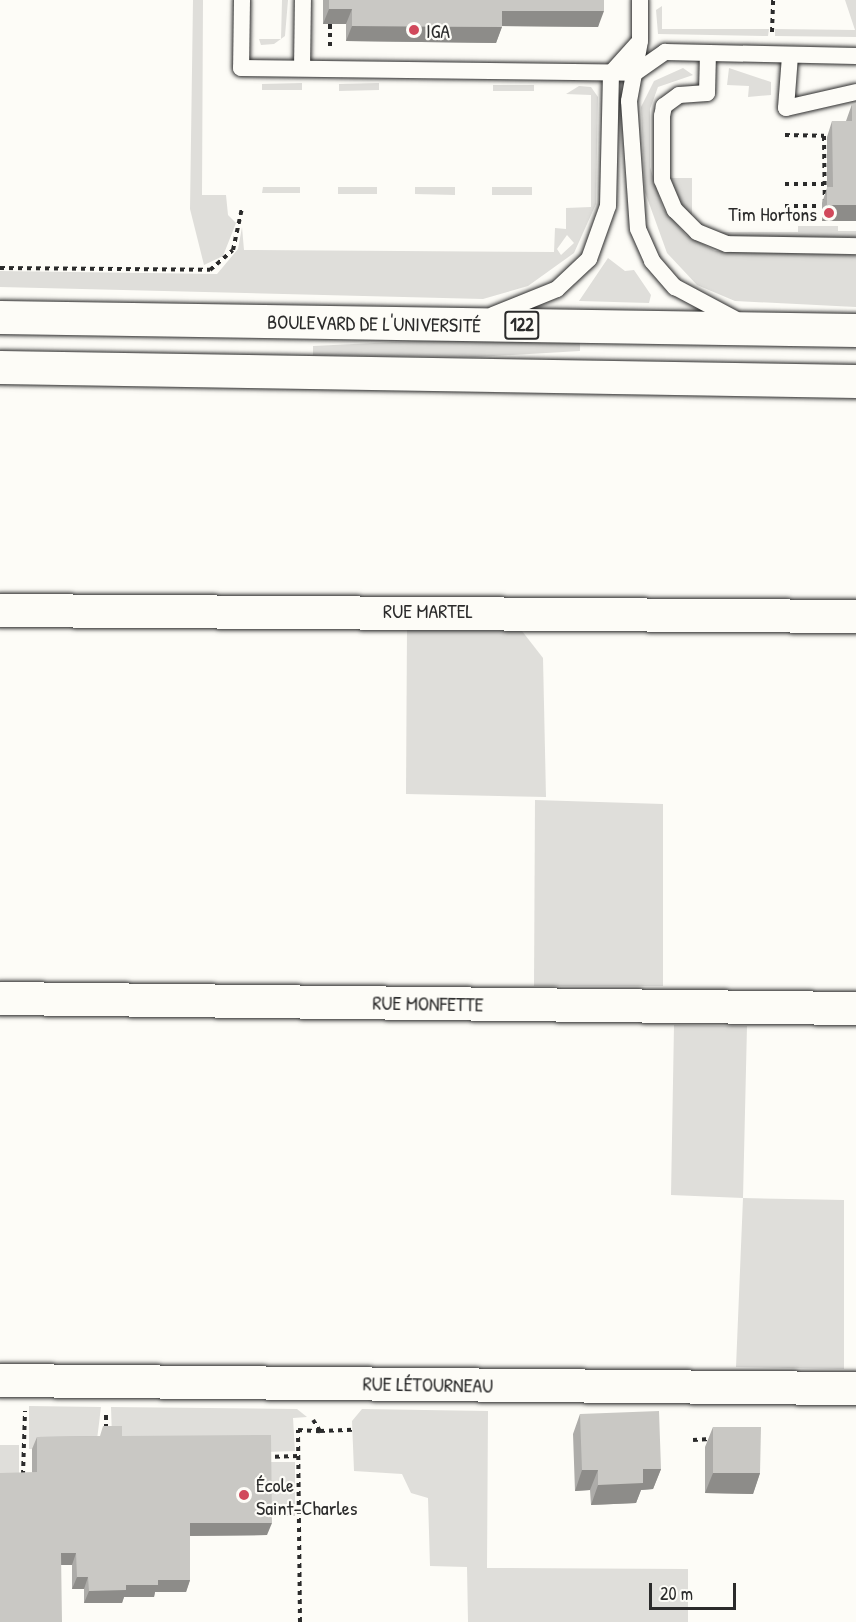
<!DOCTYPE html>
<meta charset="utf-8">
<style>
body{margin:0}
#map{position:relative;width:856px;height:1622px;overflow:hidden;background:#fdfcf7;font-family:"Patrick Hand",sans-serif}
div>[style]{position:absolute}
.green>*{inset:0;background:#dfdeda}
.path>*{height:4px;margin-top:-2px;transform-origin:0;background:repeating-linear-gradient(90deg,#2b2b2b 0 4.5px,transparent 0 9px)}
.roads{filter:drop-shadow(0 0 2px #2b2b2b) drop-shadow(0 0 2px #2b2b2b)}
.service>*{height:16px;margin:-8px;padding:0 8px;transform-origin:8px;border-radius:8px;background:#fdfcf7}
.minor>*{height:33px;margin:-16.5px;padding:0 16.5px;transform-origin:16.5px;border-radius:16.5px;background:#fdfcf7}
.primary>*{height:33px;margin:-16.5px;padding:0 16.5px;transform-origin:16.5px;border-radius:16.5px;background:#fdfcf7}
.wall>*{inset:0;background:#adaca9}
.shaded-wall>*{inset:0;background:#8d8c89}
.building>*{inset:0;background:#c9c8c4}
.dots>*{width:16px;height:16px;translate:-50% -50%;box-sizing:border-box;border:3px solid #fdfcf7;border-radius:50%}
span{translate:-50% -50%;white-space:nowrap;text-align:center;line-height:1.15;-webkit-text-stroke:4.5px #fdfcf7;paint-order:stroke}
.shield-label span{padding:2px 4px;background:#fdfcf7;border:2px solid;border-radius:4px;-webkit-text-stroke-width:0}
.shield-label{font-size:18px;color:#2b2b2b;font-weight:700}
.poi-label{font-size:20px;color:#2b2b2b}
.left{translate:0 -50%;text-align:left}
.right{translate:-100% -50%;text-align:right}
.street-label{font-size:20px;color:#2b2b2b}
.scale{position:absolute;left:649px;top:1583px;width:87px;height:27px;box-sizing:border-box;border:3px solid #2b2b2b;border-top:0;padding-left:8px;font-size:18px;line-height:21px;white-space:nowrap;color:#2b2b2b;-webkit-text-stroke:4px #fdfcf7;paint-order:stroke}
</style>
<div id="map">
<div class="green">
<i style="clip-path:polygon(193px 0,203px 0,202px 195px,226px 195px,228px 215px,236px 223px,223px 256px,204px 265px,190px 209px)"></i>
<i style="clip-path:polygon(282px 0,288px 0,285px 36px,274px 44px,261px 45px,259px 39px,281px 39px)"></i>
<i style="clip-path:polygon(845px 0,856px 0,856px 37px,775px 36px,775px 29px,855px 30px)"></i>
<i style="clip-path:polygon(662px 6px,662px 29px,769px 29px,768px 36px,658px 34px,656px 10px)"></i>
<i style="clip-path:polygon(683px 68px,693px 75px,658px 87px,650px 109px,650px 167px,663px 209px,686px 235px,715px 251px,856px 255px,856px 307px,735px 301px,697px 285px,667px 253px,645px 192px,641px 107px,654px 81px)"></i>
<i style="clip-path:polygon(729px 68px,771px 82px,771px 95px,748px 97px,749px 86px,727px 85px)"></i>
<i style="clip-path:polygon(302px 83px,302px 90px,262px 90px,262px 84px)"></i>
<i style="clip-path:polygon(379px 83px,379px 90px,339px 91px,339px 84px)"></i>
<i style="clip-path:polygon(493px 85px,534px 85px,534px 91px,493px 91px)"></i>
<i style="clip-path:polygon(evenodd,579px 86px,591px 87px,598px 97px,596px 204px,574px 253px,528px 286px,483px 299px,0 287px,0 271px,217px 274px,238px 249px,242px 227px,244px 250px,554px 252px,555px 228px,566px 229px,566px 208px,591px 207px,591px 95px,566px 94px,579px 86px,567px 235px,574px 243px,561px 255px,557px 249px,567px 235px)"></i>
<i style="clip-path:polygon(670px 178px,692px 178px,692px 217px,677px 198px)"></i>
<i style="clip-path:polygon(263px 187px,300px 187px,300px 193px,262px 193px)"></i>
<i style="clip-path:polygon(338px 187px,377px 187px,377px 194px,338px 194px)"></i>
<i style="clip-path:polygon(415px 187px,455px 187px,455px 195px,415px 194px)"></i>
<i style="clip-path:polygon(492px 187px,532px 187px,532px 195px,492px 195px)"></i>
<i style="clip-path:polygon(798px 226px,838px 226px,838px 231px,856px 231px,856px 237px,735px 237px,716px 232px,798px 232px)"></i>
<i style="clip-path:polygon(608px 258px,625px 271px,634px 270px,651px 295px,649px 303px,579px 301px)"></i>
<i style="clip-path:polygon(415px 341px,580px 341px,580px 351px,476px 357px,313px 355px,313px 346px)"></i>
<i style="clip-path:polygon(407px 630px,522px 631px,543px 658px,546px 797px,406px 794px)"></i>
<i style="clip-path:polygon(535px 800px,663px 804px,663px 986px,534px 986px)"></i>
<i style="clip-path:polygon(674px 1025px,747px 1026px,743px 1198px,844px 1200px,844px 1369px,736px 1367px,743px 1198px,671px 1195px)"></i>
<i style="clip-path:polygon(29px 1406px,101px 1407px,96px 1448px,29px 1449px)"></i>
<i style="clip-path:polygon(111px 1407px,297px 1409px,307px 1417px,293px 1418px,295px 1451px,266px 1452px,112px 1438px)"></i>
<i style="clip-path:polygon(362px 1409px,488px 1411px,487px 1568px,688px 1569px,688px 1622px,468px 1622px,467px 1567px,430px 1566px,428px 1498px,411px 1493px,402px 1474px,354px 1471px,352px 1421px)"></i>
<i style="clip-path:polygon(0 1445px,19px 1445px,19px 1485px,0 1485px)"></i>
<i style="clip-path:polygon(266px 1462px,295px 1462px,295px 1516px,267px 1516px)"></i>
</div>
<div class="path">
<i style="left:330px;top:24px;width:24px;rotate:90deg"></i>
<i style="left:772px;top:32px;width:32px;rotate:-88deg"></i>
<i style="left:785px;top:135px;width:39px;rotate:1deg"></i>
<i style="left:824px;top:136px;width:85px;rotate:89.3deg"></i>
<i style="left:785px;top:184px;width:39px"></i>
<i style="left:785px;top:206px;width:36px"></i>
<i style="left:0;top:268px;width:210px;rotate:0.5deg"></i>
<i style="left:210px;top:270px;width:30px;rotate:-41deg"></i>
<i style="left:233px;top:250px;width:43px;rotate:-77.9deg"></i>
<i style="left:106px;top:1429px;width:17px;rotate:-90deg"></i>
<i style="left:320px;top:1431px;width:33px;rotate:-2deg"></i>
<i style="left:693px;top:1440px;width:17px;rotate:-3deg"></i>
<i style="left:266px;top:1457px;width:32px;rotate:-2deg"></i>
<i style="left:23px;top:1475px;width:64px;rotate:-88.2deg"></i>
<i style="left:300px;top:1622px;width:192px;rotate:-90.6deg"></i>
<i style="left:298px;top:1430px;width:22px;rotate:3deg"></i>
<i style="left:320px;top:1431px;width:13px;rotate:-122deg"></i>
</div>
<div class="roads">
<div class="service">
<i style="left:242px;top:0;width:68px;rotate:90.8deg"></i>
<i style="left:241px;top:68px;width:394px;rotate:0.7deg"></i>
<i style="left:635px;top:73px;width:37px;rotate:-35deg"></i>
<i style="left:665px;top:52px;width:191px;rotate:1.2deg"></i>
<i style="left:640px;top:0;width:41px;rotate:90deg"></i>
<i style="left:640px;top:41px;width:61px;rotate:100.4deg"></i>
<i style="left:629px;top:101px;width:128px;rotate:86deg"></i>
<i style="left:638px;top:229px;width:35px;rotate:66deg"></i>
<i style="left:652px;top:261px;width:35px;rotate:49deg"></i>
<i style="left:675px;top:287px;width:68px;rotate:28.1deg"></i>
<i style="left:708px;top:53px;width:40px;rotate:91.4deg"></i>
<i style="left:707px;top:93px;width:28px;rotate:176deg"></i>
<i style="left:679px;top:95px;width:19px;rotate:144deg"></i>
<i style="left:664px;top:106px;width:10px;rotate:101deg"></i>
<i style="left:662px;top:116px;width:64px;rotate:90deg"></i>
<i style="left:662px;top:180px;width:33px;rotate:67deg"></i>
<i style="left:675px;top:210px;width:31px;rotate:45deg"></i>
<i style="left:697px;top:232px;width:32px;rotate:22deg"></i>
<i style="left:727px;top:244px;width:129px;rotate:0.9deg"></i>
<i style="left:790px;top:56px;width:52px;rotate:94.4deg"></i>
<i style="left:786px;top:108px;width:72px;rotate:-12.9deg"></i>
<i style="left:302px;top:68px;width:68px;rotate:-89.2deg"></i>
<i style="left:493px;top:315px;width:69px;rotate:-22.1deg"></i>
<i style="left:557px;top:289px;width:44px;rotate:-43.2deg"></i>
<i style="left:589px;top:259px;width:56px;rotate:-70.3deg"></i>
<i style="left:608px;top:206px;width:133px;rotate:-88.7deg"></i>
<i style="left:611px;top:73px;width:39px;rotate:-48deg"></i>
</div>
<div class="minor">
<i style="left:0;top:610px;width:856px;rotate:0.4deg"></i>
<i style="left:0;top:998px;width:856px;rotate:0.67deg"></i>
<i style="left:0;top:1380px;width:856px;rotate:0.54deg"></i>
</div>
<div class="primary">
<i style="left:0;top:317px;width:856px;rotate:0.87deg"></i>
<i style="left:0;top:367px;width:856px;rotate:0.94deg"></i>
</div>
</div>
<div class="wall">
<i style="clip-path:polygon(323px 0,604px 0,598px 27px,502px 26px,496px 43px,346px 41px,346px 24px,323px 24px)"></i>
<i style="clip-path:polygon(852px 104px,856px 104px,856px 221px,822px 221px,822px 203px,827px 188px,827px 137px,832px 121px,846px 121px)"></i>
<i style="clip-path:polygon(580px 1414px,661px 1469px,653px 1489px,641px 1490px,636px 1503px,591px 1505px,590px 1490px,575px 1491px,573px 1434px)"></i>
<i style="clip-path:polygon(713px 1427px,760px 1473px,753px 1494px,705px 1493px,705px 1447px)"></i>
<i style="clip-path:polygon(122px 1436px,267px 1535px,190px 1536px,190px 1580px,186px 1592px,155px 1592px,154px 1597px,124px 1597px,122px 1603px,84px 1603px,84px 1589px,72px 1589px,72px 1565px,32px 1472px,32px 1449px,37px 1437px)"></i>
</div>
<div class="shaded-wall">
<i style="clip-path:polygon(329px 9px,352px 9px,346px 24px,323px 24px)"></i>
<i style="clip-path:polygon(502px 11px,604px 11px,598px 27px,496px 26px)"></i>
<i style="clip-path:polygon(352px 26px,502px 27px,496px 43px,346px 41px)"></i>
<i style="clip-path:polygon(827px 205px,856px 205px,856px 221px,822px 221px)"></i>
<i style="clip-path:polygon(643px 1469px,661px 1469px,653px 1489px,641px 1490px,636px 1503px,591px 1505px,598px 1485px)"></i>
<i style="clip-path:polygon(582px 1470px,598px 1470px,590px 1490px,575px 1491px)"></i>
<i style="clip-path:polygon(713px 1473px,760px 1473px,753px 1494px,705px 1493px)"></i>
<i style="clip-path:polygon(190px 1523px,272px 1523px,267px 1535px,185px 1536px)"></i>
<i style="clip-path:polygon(61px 1553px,76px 1553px,72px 1565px,57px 1565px)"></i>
<i style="clip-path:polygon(77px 1577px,88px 1577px,84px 1589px,72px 1589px)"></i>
<i style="clip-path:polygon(158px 1580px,190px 1580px,186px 1592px,155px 1592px,154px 1597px,124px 1597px,122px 1603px,84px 1603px,89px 1591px)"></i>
</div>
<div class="building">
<i style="clip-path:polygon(329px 0,604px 0,604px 11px,502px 11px,502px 27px,352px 26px,352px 9px,329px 9px)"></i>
<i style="clip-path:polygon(852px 104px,856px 104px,856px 205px,827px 205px,827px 187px,833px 187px,832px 121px,852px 121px)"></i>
<i style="clip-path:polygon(659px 1411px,661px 1469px,643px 1469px,643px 1483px,598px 1485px,598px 1470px,582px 1470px,580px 1414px)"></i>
<i style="clip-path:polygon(103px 1426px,122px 1426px,122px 1436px,271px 1435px,272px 1523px,190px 1523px,190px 1580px,158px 1580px,158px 1585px,126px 1585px,126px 1590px,89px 1591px,88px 1577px,77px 1577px,76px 1553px,61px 1553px,62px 1622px,0 1622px,0 1473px,37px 1472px,37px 1437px,100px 1436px)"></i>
<i style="clip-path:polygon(713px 1427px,761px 1427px,760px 1473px,713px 1473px)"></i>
</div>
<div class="dots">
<i style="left:414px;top:30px;background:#d1495b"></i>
<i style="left:829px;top:213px;background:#d1495b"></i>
<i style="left:244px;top:1495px;background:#d1495b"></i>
</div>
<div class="shield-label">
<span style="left:522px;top:325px">122</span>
</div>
<div class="poi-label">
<span class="left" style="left:426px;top:30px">IGA</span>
<span class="right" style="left:817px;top:213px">Tim Hortons</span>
<span class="left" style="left:256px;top:1496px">École<br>Saint-Charles</span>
</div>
<div class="street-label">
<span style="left:374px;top:323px;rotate:1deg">BOULEVARD DE L'UNIVERSITÉ</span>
<span style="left:428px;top:610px">RUE MARTEL</span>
<span style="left:428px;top:1003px;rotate:1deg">RUE MONFETTE</span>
<span style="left:428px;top:1384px;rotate:1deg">RUE LÉTOURNEAU</span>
</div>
<div class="scale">20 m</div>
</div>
